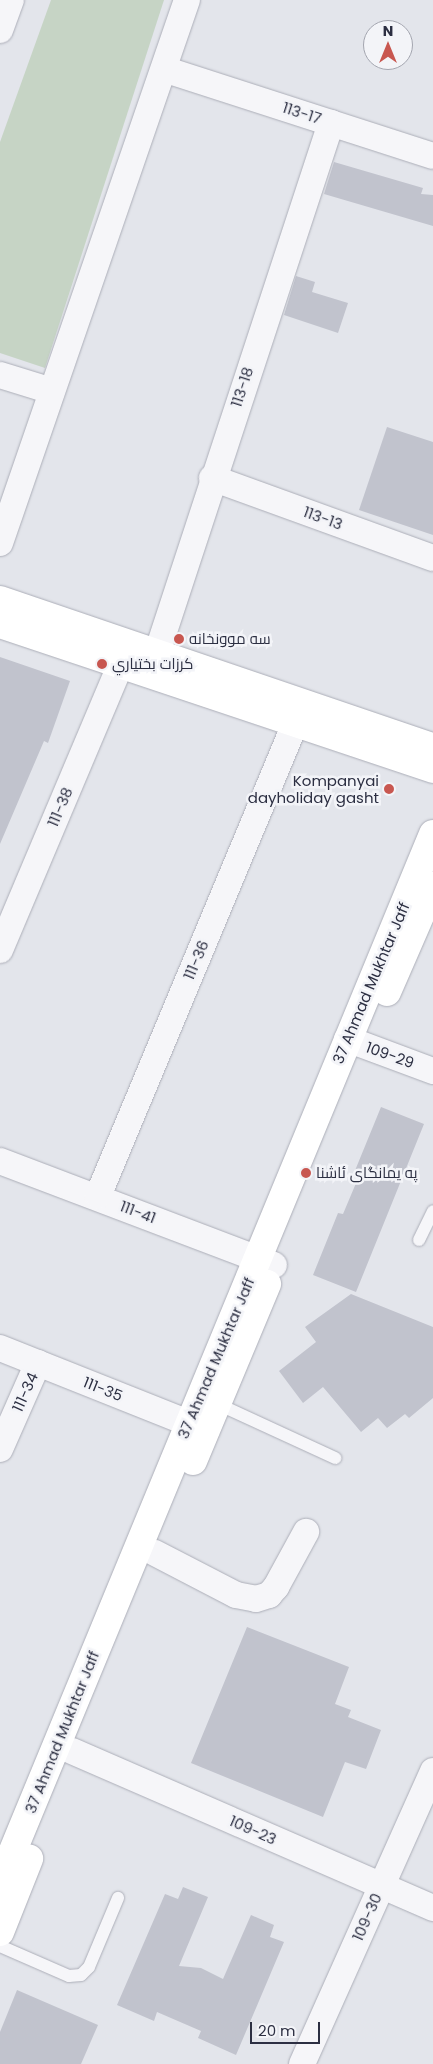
<!DOCTYPE html>
<meta charset="utf-8">
<style>
body{margin:0}
#map{position:relative;width:433px;height:2064px;overflow:hidden;background:#e3e5eb;font-family:Poppins,Cairo,sans-serif}
div>[style]{position:absolute}
.green>*{inset:0;background:#c6d4c5}
.building>*{inset:0;background:#c1c3cd}
.roads{filter:drop-shadow(0 0 1px #acaeb8) drop-shadow(0 0 1px #acaeb8)}
.lane>*{height:12px;margin:-6px;padding:0 6px;transform-origin:6px;border-radius:6px;background:#f6f6f9}
.street>*{height:26px;margin:-13px;padding:0 13px;transform-origin:13px;border-radius:13px;background:#f6f6f9}
.secondary>*{height:28px;margin:-14px;padding:0 14px;transform-origin:14px;border-radius:14px;background:#fff}
.dots>*{width:14px;height:14px;translate:-50% -50%;box-sizing:border-box;border:2px solid #f3f4f8;border-radius:50%}
span{translate:-50% -50%;white-space:nowrap;text-align:center;line-height:1.15;-webkit-text-stroke:5px #f3f4f8;paint-order:stroke}
.street-label{font-size:15px;color:#2c2f42}
.poi-label{font-size:15px;color:#2c2f42}
.left{translate:0 -50%;text-align:left}
.right{translate:-100% -50%;text-align:right}
.north{position:absolute;left:363px;top:20px;width:50px;height:50px;box-sizing:border-box;background:#f3f4f8;border:1px solid #a3a5af;border-radius:50%;rotate:0deg;font-size:14px;font-weight:700;line-height:20px;text-align:center;color:#2c2f42}
.north::after{content:'';display:block;margin:auto;width:18px;height:22px;background:#c85750;clip-path:polygon(50% 0,100% 100%,50% 72%,0 100%)}
.scale{position:absolute;left:250px;top:2022px;width:70px;height:22px;box-sizing:border-box;border:2px solid #2c2f42;border-top:0;padding-left:6px;font-size:15px;line-height:18px;white-space:nowrap;color:#2c2f42;-webkit-text-stroke:4px #f3f4f8;paint-order:stroke}
</style>
<div id="map">
<div class="green">
<i style="clip-path:polygon(51px 0,164px 0,45px 368px,0 353px,0 142px)"></i>
</div>
<div class="building">
<i style="clip-path:polygon(334px 162px,423px 188px,421px 194px,433px 195px,433px 226px,324px 194px)"></i>
<i style="clip-path:polygon(296px 276px,315px 282px,312px 292px,348px 303px,338px 333px,284px 315px)"></i>
<i style="clip-path:polygon(387px 427px,433px 442px,433px 535px,359px 510px)"></i>
<i style="clip-path:polygon(0 657px,70px 681px,48px 743px,44px 741px,0 844px)"></i>
<i style="clip-path:polygon(381px 1107px,424px 1124px,356px 1292px,313px 1275px,338px 1213px,343px 1214px,359px 1176px,354px 1173px)"></i>
<i style="clip-path:polygon(351px 1294px,433px 1327px,433px 1398px,409px 1418px,405px 1414px,387px 1428px,378px 1418px,361px 1432px,323px 1387px,303px 1403px,279px 1371px,316px 1342px,305px 1327px)"></i>
<i style="clip-path:polygon(247px 1627px,349px 1667px,335px 1704px,351px 1710px,348px 1717px,381px 1730px,366px 1769px,345px 1762px,323px 1817px,191px 1763px)"></i>
<i style="clip-path:polygon(183px 1887px,208px 1897px,179px 1966px,201px 1968px,223px 1979px,251px 1915px,274px 1925px,270px 1937px,284px 1942px,236px 2055px,198px 2038px,201px 2031px,157px 2012px,154px 2021px,117px 2005px,165px 1894px,178px 1899px)"></i>
<i style="clip-path:polygon(17px 1990px,98px 2025px,81px 2064px,0 2064px,0 2032px)"></i>
</div>
<div class="roads">
<div class="lane">
<i style="left:419px;top:1240px;width:32px;rotate:-64deg"></i>
<i style="left:220px;top:1405px;width:127px;rotate:24.7deg"></i>
<i style="left:0;top:1946px;width:75px;rotate:23.5deg"></i>
<i style="left:69px;top:1976px;width:12px;rotate:-5deg"></i>
<i style="left:81px;top:1975px;width:11px;rotate:-45deg"></i>
<i style="left:89px;top:1967px;width:75px;rotate:-67.2deg"></i>
</div>
<div class="street">
<i style="left:0;top:30px;width:32px;rotate:-70deg"></i>
<i style="left:170px;top:71px;width:276px;rotate:17.9deg"></i>
<i style="left:0;top:375px;width:54px;rotate:17.1deg"></i>
<i style="left:212px;top:478px;width:235px;rotate:19.9deg"></i>
<i style="left:0;top:543px;width:574px;rotate:-71deg"></i>
<i style="left:157px;top:653px;width:558px;rotate:-71.82deg"></i>
<i style="left:0;top:950px;width:311px;rotate:-67.1deg"></i>
<i style="left:347px;top:1039px;width:92px;rotate:20.4deg"></i>
<i style="left:0;top:1161px;width:293px;rotate:20.8deg"></i>
<i style="left:98px;top:1196px;width:511px;rotate:-67.35deg"></i>
<i style="left:0;top:1348px;width:222px;rotate:21.7deg"></i>
<i style="left:0;top:1449px;width:94px;rotate:-66.2deg"></i>
<i style="left:155px;top:1553px;width:91px;rotate:27.4deg"></i>
<i style="left:236px;top:1595px;width:20px;rotate:11deg"></i>
<i style="left:256px;top:1599px;width:14px;rotate:-17deg"></i>
<i style="left:269px;top:1595px;width:11px;rotate:-49deg"></i>
<i style="left:276px;top:1587px;width:63px;rotate:-61.4deg"></i>
<i style="left:72px;top:1751px;width:394px;rotate:23.5deg"></i>
<i style="left:302px;top:2064px;width:321px;rotate:-65.9deg"></i>
</div>
<div class="secondary">
<i style="left:0;top:600px;width:457px;rotate:18.8deg"></i>
<i style="left:0;top:624px;width:457px;rotate:18.5deg"></i>
<i style="left:387px;top:992px;width:116px;rotate:-66.5deg"></i>
<i style="left:193px;top:1461px;width:192px;rotate:-67.3deg"></i>
<i style="left:0;top:1882px;width:1134px;rotate:-67.55deg"></i>
<i style="left:0;top:1932px;width:79px;rotate:-68.3deg"></i>
</div>
</div>
<div class="dots">
<i style="left:179px;top:639px;background:#c85750"></i>
<i style="left:102px;top:664px;background:#c85750"></i>
<i style="left:389px;top:789px;background:#c85750"></i>
<i style="left:306px;top:1173px;background:#c85750"></i>
</div>
<div class="street-label">
<span style="left:302px;top:113px;rotate:18deg">113-17</span>
<span style="left:242px;top:387px;rotate:-72deg">113-18</span>
<span style="left:323px;top:518px;rotate:20deg">113-13</span>
<span style="left:60px;top:807px;rotate:-67deg">111-38</span>
<span style="left:196px;top:960px;rotate:-67deg">111-36</span>
<span style="left:371px;top:983px;rotate:-67deg">37 Ahmad Mukhtar Jaff</span>
<span style="left:390px;top:1055px;rotate:20deg">109-29</span>
<span style="left:138px;top:1212px;rotate:21deg">111-41</span>
<span style="left:216px;top:1358px;rotate:-67deg">37 Ahmad Mukhtar Jaff</span>
<span style="left:103px;top:1389px;rotate:22deg">111-35</span>
<span style="left:25px;top:1392px;rotate:-66deg">111-34</span>
<span style="left:62px;top:1732px;rotate:-68deg">37 Ahmad Mukhtar Jaff</span>
<span style="left:253px;top:1830px;rotate:24deg">109-23</span>
<span style="left:367px;top:1917px;rotate:-66deg">109-30</span>
</div>
<div class="poi-label">
<span class="left" style="left:189px;top:639px">سه موونخانه</span>
<span class="left" style="left:112px;top:664px">كرزات بختياري</span>
<span class="right" style="left:379px;top:789px">Kompanyai<br>dayholiday gasht</span>
<span class="left" style="left:316px;top:1173px">په یمانگای ئاشنا</span>
</div>
<div class="north">N</div>
<div class="scale">20 m</div>
</div>
